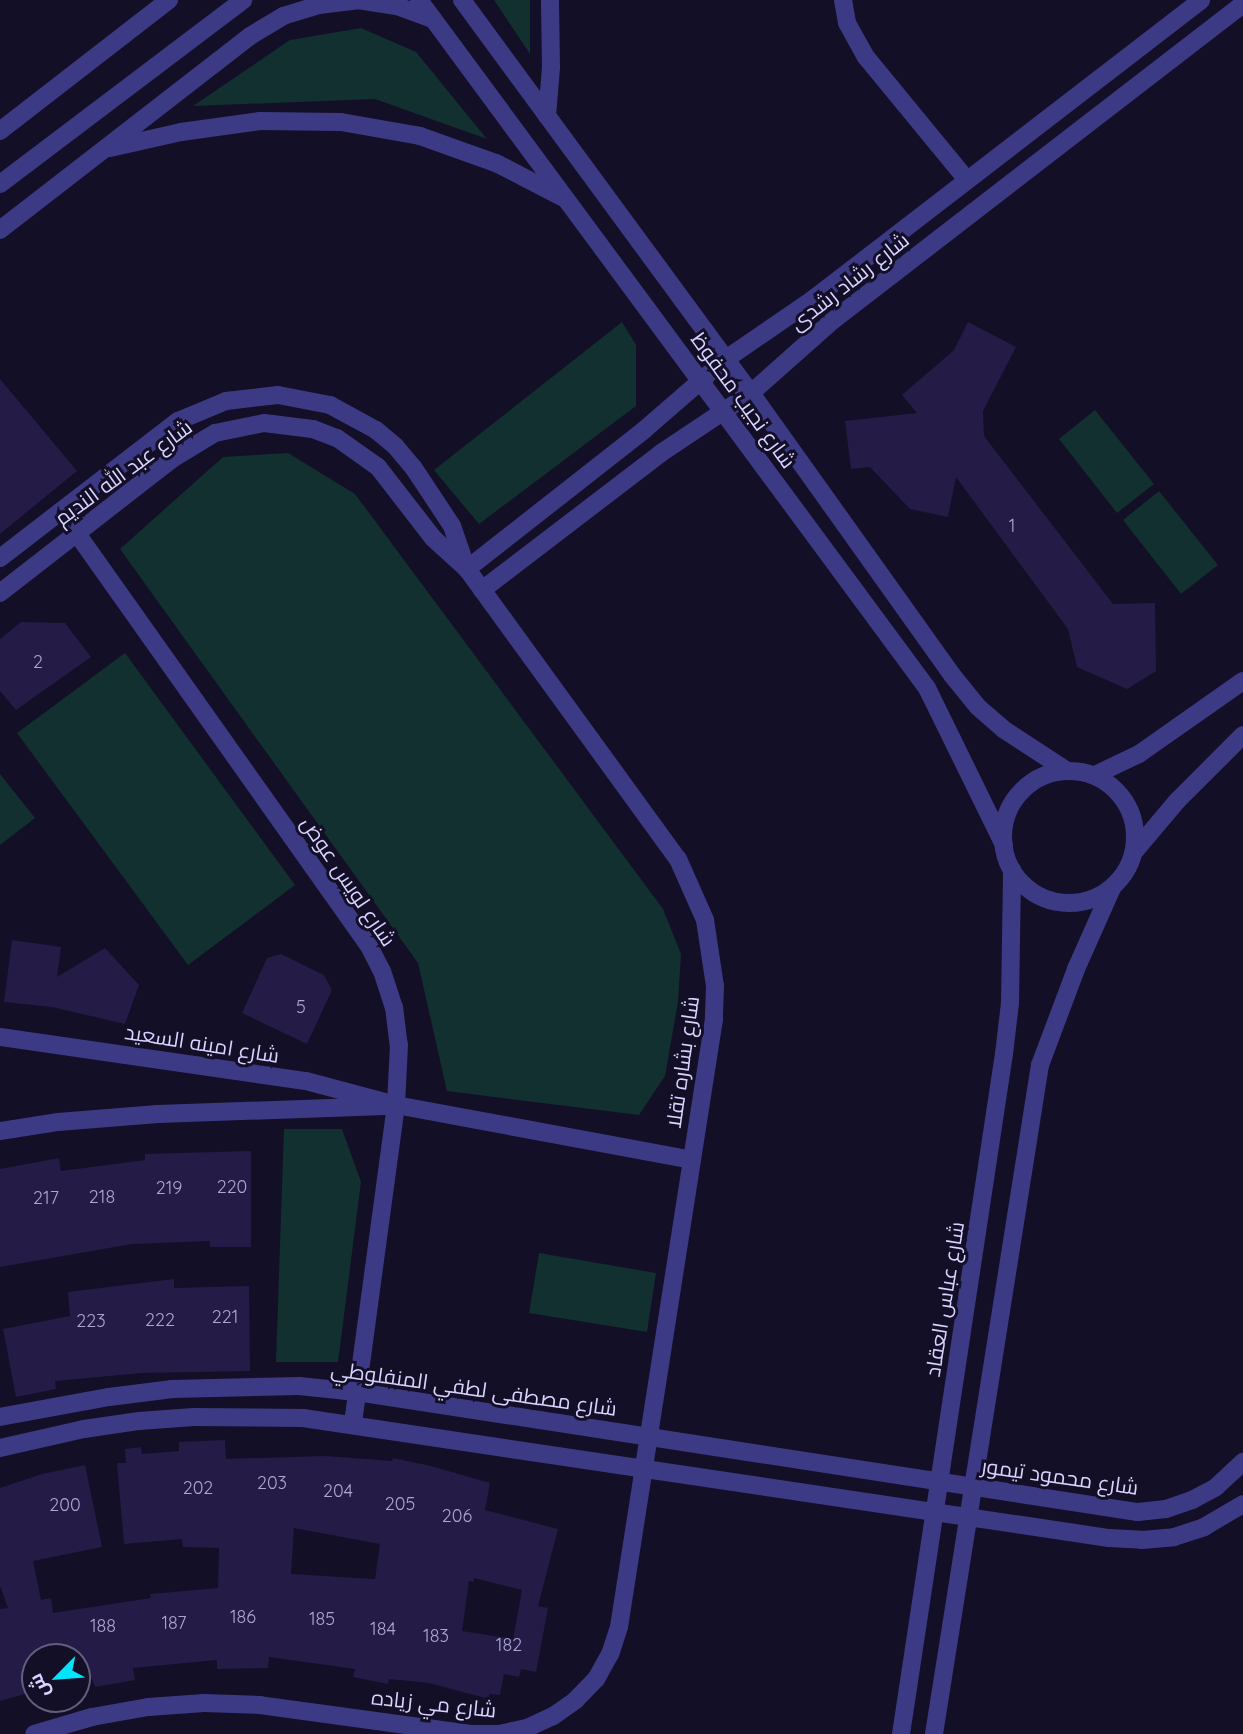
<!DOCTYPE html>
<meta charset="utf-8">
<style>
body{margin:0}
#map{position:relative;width:1243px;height:1734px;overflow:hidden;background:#130f26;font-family:Quicksand,Cairo,sans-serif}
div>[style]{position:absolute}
.green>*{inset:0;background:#12302f}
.building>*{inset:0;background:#241b47}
.minor>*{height:18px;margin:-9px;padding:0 9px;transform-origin:9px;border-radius:9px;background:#3d3a85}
.minor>.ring{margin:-9px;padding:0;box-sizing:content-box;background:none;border:18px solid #3d3a85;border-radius:50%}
.tertiary>*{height:18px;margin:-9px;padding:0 9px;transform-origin:9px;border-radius:9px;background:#3d3a85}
span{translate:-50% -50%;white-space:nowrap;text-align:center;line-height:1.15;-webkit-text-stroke:6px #130f26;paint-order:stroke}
.number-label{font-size:18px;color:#aca6d1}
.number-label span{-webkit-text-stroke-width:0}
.street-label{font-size:21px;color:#d9d4ff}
.north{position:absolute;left:21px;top:1643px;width:70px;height:70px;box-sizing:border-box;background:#130f26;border:2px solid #625e7d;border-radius:50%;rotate:245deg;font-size:19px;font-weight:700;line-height:28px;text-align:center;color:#d9d4ff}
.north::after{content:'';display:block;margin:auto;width:24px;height:32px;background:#00e5ff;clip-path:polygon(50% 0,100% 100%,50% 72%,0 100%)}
</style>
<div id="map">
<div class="green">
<i style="clip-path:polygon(494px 0,530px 0,530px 54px)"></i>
<i style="clip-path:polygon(361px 28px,416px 52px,487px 139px,375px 99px,193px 106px,290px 40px)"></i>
<i style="clip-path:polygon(622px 322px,636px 345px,636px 406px,479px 524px,434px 470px)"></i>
<i style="clip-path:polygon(1095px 410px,1154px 484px,1117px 513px,1059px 439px)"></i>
<i style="clip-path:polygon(288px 453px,355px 494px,663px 909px,681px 954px,678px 1002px,665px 1076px,639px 1115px,447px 1091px,418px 963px,120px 549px,223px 457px)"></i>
<i style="clip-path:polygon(1159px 491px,1218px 565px,1181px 594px,1123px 520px)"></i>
<i style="clip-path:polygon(125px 653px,295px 885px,188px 965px,17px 733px)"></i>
<i style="clip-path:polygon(0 774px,35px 818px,0 845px)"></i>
<i style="clip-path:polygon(284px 1129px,342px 1129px,361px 1182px,338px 1362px,276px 1362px)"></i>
<i style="clip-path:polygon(539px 1253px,656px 1273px,647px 1332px,529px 1313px)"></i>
</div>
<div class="building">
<i style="clip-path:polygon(968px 322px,1016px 347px,983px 411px,984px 436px,1113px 604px,1155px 603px,1156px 671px,1127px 689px,1077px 667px,1068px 629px,956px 477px,948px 517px,910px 509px,870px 467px,851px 469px,845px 421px,917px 413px,902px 395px,954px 350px)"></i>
<i style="clip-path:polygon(0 379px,77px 471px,0 534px)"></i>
<i style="clip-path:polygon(21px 622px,65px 623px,91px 657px,16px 710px,0 691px,0 639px)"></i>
<i style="clip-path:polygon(12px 940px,61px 947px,57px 977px,105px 948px,139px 985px,125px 1024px,52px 1007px,4px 1002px)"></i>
<i style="clip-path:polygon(281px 954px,324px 975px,332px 990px,307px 1044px,242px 1013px,267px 958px)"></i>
<i style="clip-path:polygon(251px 1151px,251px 1247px,210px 1247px,210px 1241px,132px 1244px,0 1267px,0 1169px,59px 1158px,61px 1171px,145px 1160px,145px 1154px)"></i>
<i style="clip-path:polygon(174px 1279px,174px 1288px,249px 1286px,250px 1371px,142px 1373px,55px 1381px,56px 1389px,16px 1397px,3px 1329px,70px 1316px,68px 1292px)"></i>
<i style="clip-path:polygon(evenodd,225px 1440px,226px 1459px,326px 1456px,392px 1461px,393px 1458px,431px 1466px,490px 1483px,485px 1510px,558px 1529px,538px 1606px,548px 1608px,536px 1672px,521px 1669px,519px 1677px,504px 1674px,500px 1695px,489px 1694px,489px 1699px,429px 1683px,389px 1679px,388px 1684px,353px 1677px,355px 1669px,269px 1657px,268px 1668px,217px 1669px,217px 1660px,133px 1668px,135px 1680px,95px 1687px,84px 1657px,35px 1657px,35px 1691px,0 1701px,0 1609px,8px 1608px,0 1586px,0 1488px,42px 1474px,85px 1465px,102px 1547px,33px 1561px,41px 1600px,51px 1598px,53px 1613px,151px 1598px,150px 1594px,218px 1588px,219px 1548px,183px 1547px,182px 1539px,124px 1544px,117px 1463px,126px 1463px,125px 1449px,141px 1447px,142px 1454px,179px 1451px,179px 1442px,225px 1440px,294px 1528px,380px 1544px,375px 1579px,291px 1574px,294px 1528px,225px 1440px,474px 1578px,522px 1590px,513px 1639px,462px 1631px,469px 1581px,474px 1582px,474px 1578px)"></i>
</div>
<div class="minor">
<i style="left:419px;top:0;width:855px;rotate:53.56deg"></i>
<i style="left:927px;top:688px;width:175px;rotate:63.9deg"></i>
<i style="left:462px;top:0;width:488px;rotate:53.7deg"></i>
<i style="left:751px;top:393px;width:346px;rotate:54.5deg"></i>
<i style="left:952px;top:675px;width:41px;rotate:50.9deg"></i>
<i style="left:978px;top:707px;width:33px;rotate:41deg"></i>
<i style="left:1003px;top:729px;width:75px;rotate:33.1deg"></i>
<i style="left:843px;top:0;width:23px;rotate:80deg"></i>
<i style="left:847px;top:23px;width:39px;rotate:61deg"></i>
<i style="left:866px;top:57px;width:159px;rotate:50.6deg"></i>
<i style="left:547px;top:116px;width:49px;rotate:-85.3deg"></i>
<i style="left:551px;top:67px;width:67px;rotate:-90.9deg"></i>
<i style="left:110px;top:148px;width:73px;rotate:-12.7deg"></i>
<i style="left:181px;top:132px;width:80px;rotate:-7.9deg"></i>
<i style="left:260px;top:121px;width:81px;rotate:0.7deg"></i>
<i style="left:341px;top:122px;width:80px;rotate:10deg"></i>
<i style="left:420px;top:136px;width:81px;rotate:19.6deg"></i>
<i style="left:496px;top:163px;width:74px;rotate:27.3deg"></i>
<i style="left:0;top:230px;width:316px;rotate:-37.8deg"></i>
<i style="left:250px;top:36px;width:39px;rotate:-31deg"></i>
<i style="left:283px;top:16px;width:38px;rotate:-17deg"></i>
<i style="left:319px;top:5px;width:39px;rotate:-7deg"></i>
<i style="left:358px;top:0;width:39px;rotate:9deg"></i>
<i style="left:397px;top:6px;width:38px;rotate:20deg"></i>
<i style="left:61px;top:511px;width:533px;rotate:54.7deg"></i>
<i style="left:369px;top:946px;width:28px;rotate:63deg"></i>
<i style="left:382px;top:971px;width:38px;rotate:72deg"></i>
<i style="left:394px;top:1007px;width:38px;rotate:83deg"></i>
<i style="left:399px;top:1045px;width:60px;rotate:92.9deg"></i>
<i style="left:396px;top:1105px;width:323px;rotate:97.7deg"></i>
<i style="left:0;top:558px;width:225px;rotate:-37.6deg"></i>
<i style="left:178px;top:421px;width:52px;rotate:-22.6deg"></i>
<i style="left:226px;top:401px;width:52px;rotate:-6.6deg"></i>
<i style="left:278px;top:395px;width:53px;rotate:10.9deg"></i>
<i style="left:330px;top:405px;width:52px;rotate:28.5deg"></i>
<i style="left:376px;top:430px;width:26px;rotate:40deg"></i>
<i style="left:396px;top:447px;width:26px;rotate:50deg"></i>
<i style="left:413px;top:467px;width:71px;rotate:56.5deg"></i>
<i style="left:452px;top:526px;width:46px;rotate:70.8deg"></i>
<i style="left:467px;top:569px;width:225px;rotate:-38.1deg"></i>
<i style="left:644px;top:430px;width:108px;rotate:-40.9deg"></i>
<i style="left:726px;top:359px;width:104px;rotate:-34.5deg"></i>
<i style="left:812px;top:300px;width:491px;rotate:-37.6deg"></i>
<i style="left:482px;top:590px;width:225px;rotate:-37.4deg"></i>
<i style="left:661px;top:453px;width:108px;rotate:-33.7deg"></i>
<i style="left:751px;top:393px;width:107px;rotate:-41.6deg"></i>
<i style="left:831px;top:322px;width:520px;rotate:-37.66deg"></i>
<i style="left:0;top:593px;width:218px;rotate:-37.9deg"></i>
<i style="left:172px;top:459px;width:50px;rotate:-31.2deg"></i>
<i style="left:215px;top:433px;width:50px;rotate:-11.5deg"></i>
<i style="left:264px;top:423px;width:49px;rotate:7deg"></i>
<i style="left:313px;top:429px;width:26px;rotate:21deg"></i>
<i style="left:337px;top:438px;width:50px;rotate:35.3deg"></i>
<i style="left:378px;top:467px;width:90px;rotate:52.2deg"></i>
<i style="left:433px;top:538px;width:46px;rotate:42.4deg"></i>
<i style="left:467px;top:569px;width:359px;rotate:54deg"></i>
<i style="left:678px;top:859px;width:67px;rotate:66.1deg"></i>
<i style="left:705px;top:920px;width:67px;rotate:81.4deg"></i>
<i style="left:715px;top:986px;width:33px;rotate:92deg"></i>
<i style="left:714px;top:1019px;width:615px;rotate:98.88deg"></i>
<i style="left:619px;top:1627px;width:28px;rotate:108deg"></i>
<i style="left:610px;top:1654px;width:29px;rotate:119deg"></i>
<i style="left:596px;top:1679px;width:29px;rotate:134deg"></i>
<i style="left:576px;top:1700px;width:28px;rotate:145deg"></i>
<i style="left:553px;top:1716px;width:29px;rotate:155deg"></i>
<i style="left:527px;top:1728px;width:29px;rotate:168deg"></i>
<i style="left:499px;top:1734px;width:28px;rotate:180deg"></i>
<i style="left:471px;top:1734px;width:213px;rotate:-172.2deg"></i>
<i style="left:260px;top:1705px;width:56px;rotate:-178deg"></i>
<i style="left:204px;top:1703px;width:56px;rotate:175.9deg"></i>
<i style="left:148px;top:1707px;width:57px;rotate:169.9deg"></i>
<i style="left:92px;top:1717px;width:60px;rotate:163.7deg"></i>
<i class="ring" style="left:1003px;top:771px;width:114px;height:114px"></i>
<i style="left:1095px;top:775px;width:49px;rotate:-25.5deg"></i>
<i style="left:1139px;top:754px;width:127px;rotate:-35.1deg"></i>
<i style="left:1134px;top:852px;width:68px;rotate:-49.8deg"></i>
<i style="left:1178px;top:800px;width:92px;rotate:-45deg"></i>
<i style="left:0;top:1037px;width:309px;rotate:8.2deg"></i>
<i style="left:306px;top:1081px;width:93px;rotate:14.9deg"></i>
<i style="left:396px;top:1105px;width:301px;rotate:10.5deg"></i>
<i style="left:0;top:1131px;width:59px;rotate:-8.8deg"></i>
<i style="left:58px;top:1122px;width:100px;rotate:-4.6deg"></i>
<i style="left:158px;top:1114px;width:227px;rotate:-2deg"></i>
<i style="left:0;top:1417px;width:111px;rotate:-10.4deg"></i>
<i style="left:109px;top:1397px;width:64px;rotate:-7.2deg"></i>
<i style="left:172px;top:1389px;width:127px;rotate:-1.4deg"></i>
<i style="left:299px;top:1386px;width:58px;rotate:5.9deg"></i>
<i style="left:357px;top:1392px;width:790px;rotate:8.74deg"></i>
<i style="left:1138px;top:1512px;width:28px;rotate:-6deg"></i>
<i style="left:1166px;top:1509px;width:28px;rotate:-19deg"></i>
<i style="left:1192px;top:1500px;width:27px;rotate:-28deg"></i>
<i style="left:1216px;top:1487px;width:37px;rotate:-43deg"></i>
<i style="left:0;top:1448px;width:86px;rotate:-12.7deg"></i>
<i style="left:84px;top:1429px;width:56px;rotate:-8.3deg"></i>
<i style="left:139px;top:1421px;width:55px;rotate:-4.2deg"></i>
<i style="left:194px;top:1417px;width:109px;rotate:0.5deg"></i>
<i style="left:303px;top:1418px;width:815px;rotate:8.47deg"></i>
<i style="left:1109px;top:1538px;width:33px;rotate:3deg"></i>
<i style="left:1142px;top:1540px;width:32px;rotate:-5deg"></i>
<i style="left:1174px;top:1537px;width:32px;rotate:-18deg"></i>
<i style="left:1204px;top:1527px;width:45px;rotate:-30.5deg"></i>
<i style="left:901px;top:1734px;width:688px;rotate:-81.39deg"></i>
<i style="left:1004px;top:1054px;width:51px;rotate:-83.3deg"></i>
<i style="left:1010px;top:1003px;width:133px;rotate:-89.1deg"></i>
<i style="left:934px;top:1734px;width:677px;rotate:-81deg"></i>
<i style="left:1040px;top:1065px;width:103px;rotate:-69.4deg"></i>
<i style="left:1076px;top:969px;width:89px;rotate:-66deg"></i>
</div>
<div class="tertiary">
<i style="left:0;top:131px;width:214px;rotate:-37.8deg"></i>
<i style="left:0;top:184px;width:305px;rotate:-37.1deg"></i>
</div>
<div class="number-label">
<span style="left:1012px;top:526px">1</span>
<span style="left:38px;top:662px">2</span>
<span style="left:301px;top:1007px">5</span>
<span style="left:232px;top:1187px">220</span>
<span style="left:169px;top:1188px">219</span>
<span style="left:102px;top:1197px">218</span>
<span style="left:46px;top:1198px">217</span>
<span style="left:225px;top:1317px">221</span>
<span style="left:160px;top:1320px">222</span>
<span style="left:91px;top:1321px">223</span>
<span style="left:272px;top:1483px">203</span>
<span style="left:198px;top:1488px">202</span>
<span style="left:338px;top:1491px">204</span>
<span style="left:400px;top:1504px">205</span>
<span style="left:65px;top:1505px">200</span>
<span style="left:457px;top:1516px">206</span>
<span style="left:243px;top:1617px">186</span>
<span style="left:322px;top:1619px">185</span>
<span style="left:174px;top:1623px">187</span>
<span style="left:103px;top:1626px">188</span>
<span style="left:383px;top:1629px">184</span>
<span style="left:436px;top:1636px">183</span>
<span style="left:509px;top:1645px">182</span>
</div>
<div class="street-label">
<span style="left:849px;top:281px;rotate:-38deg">شارع رشاد رشدى</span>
<span style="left:744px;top:400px;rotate:54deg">شارع نجيب محفوظ</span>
<span style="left:123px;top:472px;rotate:-36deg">شارع عبد الله النديم</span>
<span style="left:349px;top:881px;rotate:56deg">شارع لويس عوض</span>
<span style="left:202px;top:1043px;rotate:9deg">شارع امينه السعيد</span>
<span style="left:682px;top:1062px;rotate:-82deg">شارع بشاره تقلا</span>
<span style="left:944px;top:1299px;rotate:-81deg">شارع عباس العقاد</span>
<span style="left:474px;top:1388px;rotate:8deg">شارع مصطفى لطفي المنفلوطي</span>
<span style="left:1060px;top:1476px;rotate:8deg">شارع محمود تيمور</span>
<span style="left:434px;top:1703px;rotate:6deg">شارع مي زياده</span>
</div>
<div class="north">ش</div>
</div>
